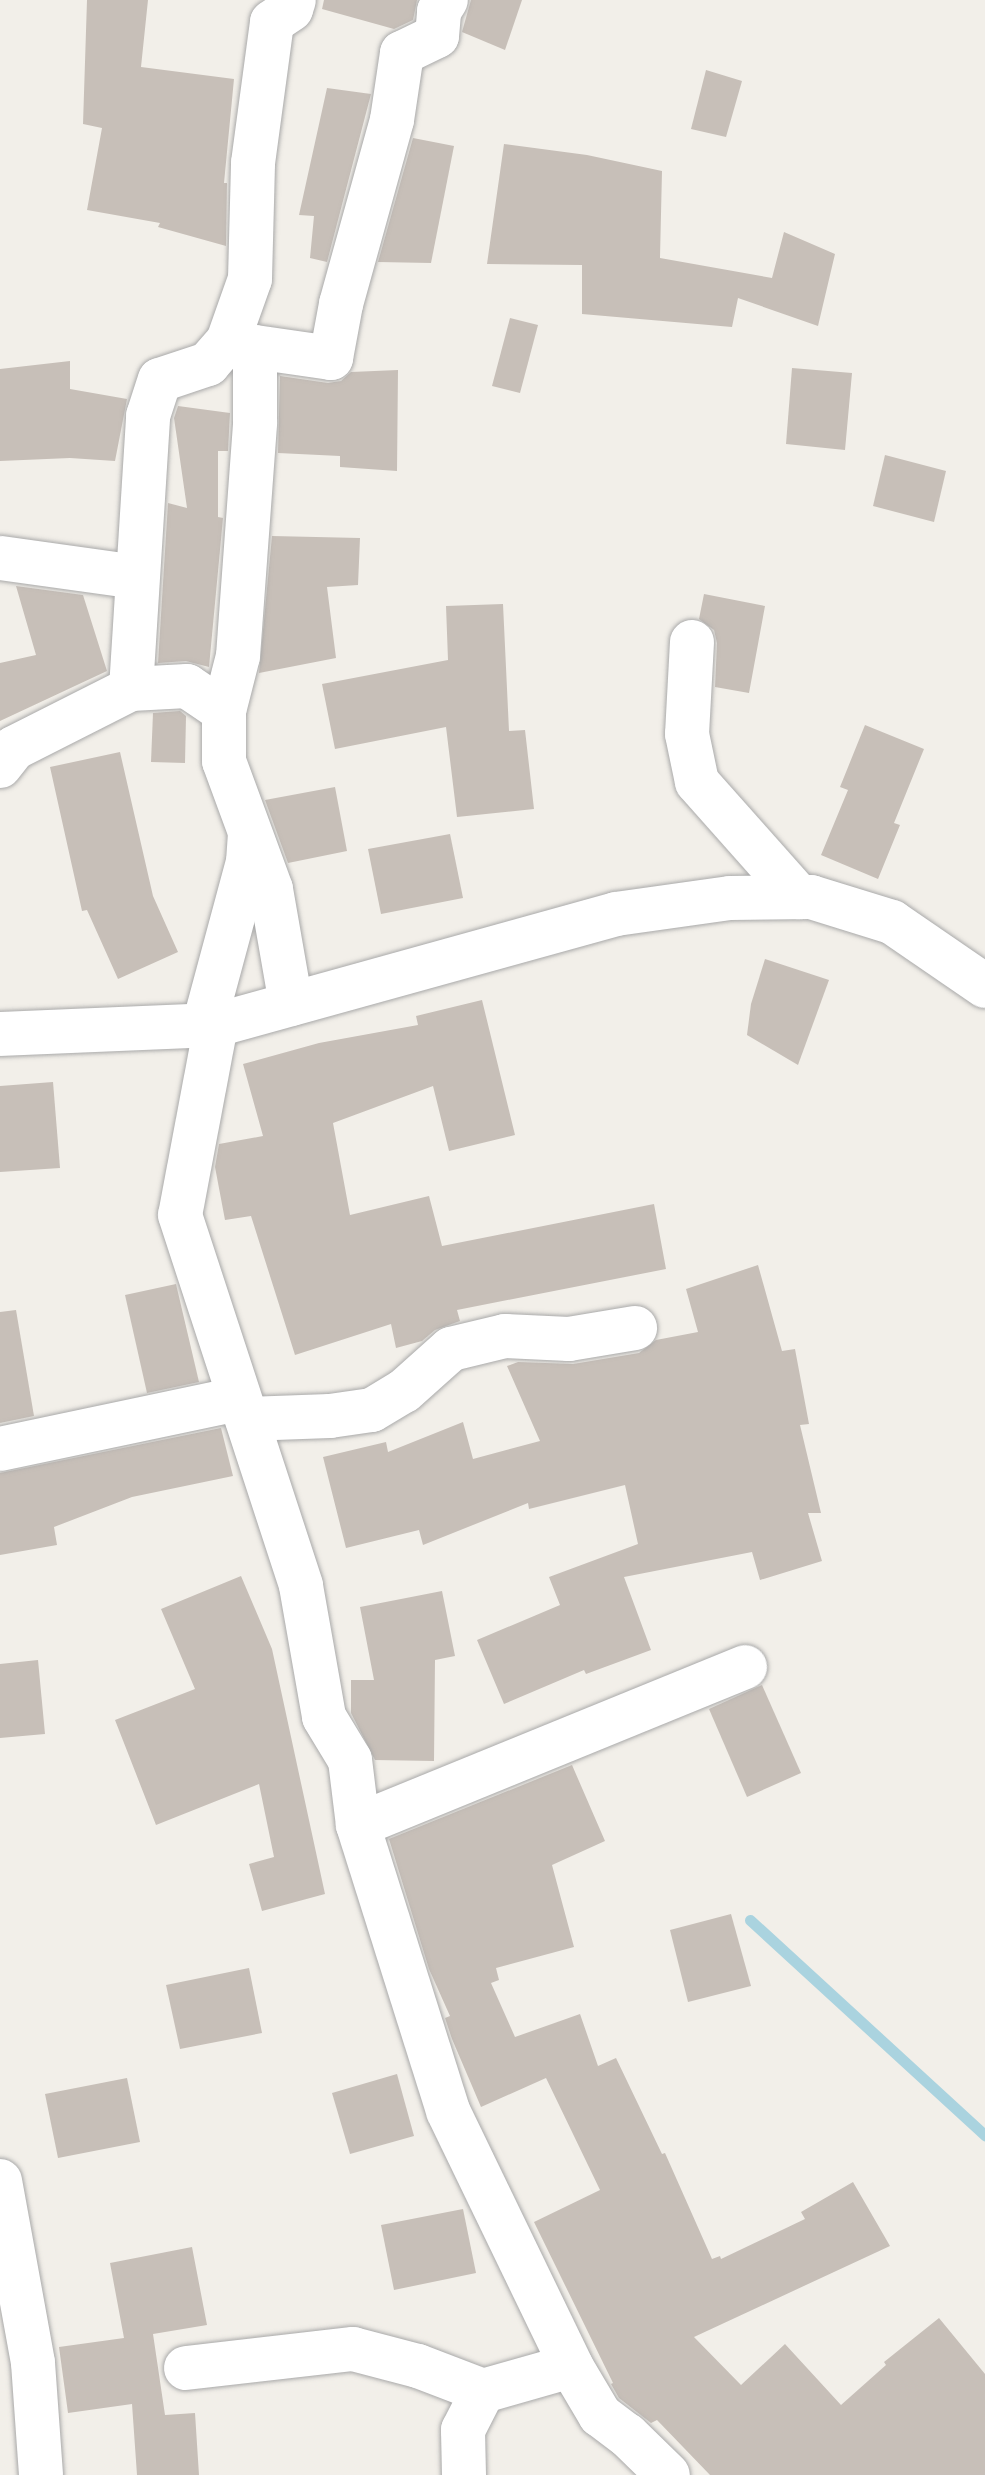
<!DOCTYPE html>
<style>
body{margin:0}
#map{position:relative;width:985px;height:2475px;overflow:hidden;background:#f2efe9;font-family:"Nunito Sans",sans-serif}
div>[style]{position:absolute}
.stream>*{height:11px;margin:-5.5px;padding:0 5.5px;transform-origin:5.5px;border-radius:5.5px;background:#aad3df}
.building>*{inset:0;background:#c7bfb8}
.roads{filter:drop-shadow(0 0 2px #a9a9a9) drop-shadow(0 0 2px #a9a9a9)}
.minor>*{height:44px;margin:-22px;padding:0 22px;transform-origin:22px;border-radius:22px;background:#fff}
span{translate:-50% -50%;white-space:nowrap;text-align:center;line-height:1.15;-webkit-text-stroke:6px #fff;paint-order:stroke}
</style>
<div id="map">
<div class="stream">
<i style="left:750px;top:1920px;width:319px;rotate:42.5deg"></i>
</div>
<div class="building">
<i style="clip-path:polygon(87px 0,148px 0,141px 67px,234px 79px,224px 183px,227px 183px,226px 246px,158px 227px,160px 223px,87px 210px,102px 128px,83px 124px)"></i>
<i style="clip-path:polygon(324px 0,417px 0,413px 20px,394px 29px,322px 9px)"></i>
<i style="clip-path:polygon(471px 0,522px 0,505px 50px,462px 32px)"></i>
<i style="clip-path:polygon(706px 70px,742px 81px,726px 137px,691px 129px)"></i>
<i style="clip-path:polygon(327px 88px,371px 94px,327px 262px,310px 258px,314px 216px,299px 215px)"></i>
<i style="clip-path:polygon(413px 138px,454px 146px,431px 263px,378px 262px)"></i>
<i style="clip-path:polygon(504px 144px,587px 155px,662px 171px,660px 258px,772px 278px,784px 232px,835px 254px,818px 326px,738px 298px,732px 327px,582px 314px,582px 265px,487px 264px)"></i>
<i style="clip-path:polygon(510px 318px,538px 325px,520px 393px,492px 386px)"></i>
<i style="clip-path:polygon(70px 361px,70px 389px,127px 399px,115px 461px,70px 458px,0 461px,0 369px)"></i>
<i style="clip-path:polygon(792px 368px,852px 373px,845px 450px,786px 444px)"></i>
<i style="clip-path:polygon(398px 370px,397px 471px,340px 467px,340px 456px,278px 453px,280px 376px,328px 383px,341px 381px,351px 372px)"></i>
<i style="clip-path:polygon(178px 406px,230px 413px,228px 451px,218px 451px,218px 517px,223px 518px,209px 667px,186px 661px,158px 663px,168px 503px,187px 508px,174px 418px)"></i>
<i style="clip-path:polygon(885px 455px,946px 471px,934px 522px,873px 506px)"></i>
<i style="clip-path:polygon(272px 536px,360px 538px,358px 585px,327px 587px,336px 658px,259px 673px)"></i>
<i style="clip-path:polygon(16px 586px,83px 595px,107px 671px,0 721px,0 663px,36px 655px)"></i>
<i style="clip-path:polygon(704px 594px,765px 606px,749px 693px,715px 687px,717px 643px,714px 630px,699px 619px)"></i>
<i style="clip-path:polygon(503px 604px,509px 731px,525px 730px,534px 809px,457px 817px,446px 727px,335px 749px,322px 684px,448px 660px,446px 606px)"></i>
<i style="clip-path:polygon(180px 711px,186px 716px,185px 763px,151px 762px,153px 713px)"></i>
<i style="clip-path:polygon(865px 725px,924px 749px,894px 823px,900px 825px,878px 879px,821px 855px,848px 790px,840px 787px)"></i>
<i style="clip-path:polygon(120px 752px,153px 896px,178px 952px,118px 979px,87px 910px,82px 911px,50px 767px)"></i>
<i style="clip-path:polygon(335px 787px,347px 851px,288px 863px,265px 800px)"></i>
<i style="clip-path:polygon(450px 834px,463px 898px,381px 914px,368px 849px)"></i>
<i style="clip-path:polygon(765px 959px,829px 980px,798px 1065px,747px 1035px,751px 1004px)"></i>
<i style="clip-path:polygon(482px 1000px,515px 1135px,449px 1151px,433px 1086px,333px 1123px,350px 1215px,429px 1196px,442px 1246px,654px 1204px,666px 1269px,457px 1310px,460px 1321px,435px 1330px,422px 1341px,396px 1348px,391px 1324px,295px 1355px,251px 1216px,225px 1220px,215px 1167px,219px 1144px,263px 1136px,243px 1064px,319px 1043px,418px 1025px,416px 1016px)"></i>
<i style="clip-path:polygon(53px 1082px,60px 1168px,0 1172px,0 1086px)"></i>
<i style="clip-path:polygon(758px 1265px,782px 1351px,795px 1349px,809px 1424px,800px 1425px,821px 1513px,808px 1513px,822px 1561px,760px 1580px,752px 1552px,624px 1577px,651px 1650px,586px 1674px,584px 1670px,504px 1704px,477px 1640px,560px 1605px,549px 1577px,638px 1544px,625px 1485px,529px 1509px,528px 1503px,423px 1545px,419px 1530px,346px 1548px,323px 1457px,386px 1442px,388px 1452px,463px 1422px,473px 1459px,540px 1441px,507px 1366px,518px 1362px,573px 1364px,639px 1353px,656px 1340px,698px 1332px,686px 1289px)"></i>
<i style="clip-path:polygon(176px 1284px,199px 1382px,147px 1393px,125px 1295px)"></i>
<i style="clip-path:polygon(16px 1310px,34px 1416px,0 1423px,0 1312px)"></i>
<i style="clip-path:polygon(221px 1428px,233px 1476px,132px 1497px,54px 1527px,57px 1545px,0 1555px,0 1473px)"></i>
<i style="clip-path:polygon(241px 1576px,272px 1649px,325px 1894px,262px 1911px,249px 1864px,274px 1857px,259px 1784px,156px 1825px,115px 1720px,195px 1689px,161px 1609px)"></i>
<i style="clip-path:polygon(442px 1591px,455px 1656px,435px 1660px,434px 1761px,375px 1760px,351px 1713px,351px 1680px,374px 1680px,360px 1607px)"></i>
<i style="clip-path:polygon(38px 1660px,45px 1734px,0 1738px,0 1664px)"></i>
<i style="clip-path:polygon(762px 1685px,801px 1773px,747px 1797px,709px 1709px)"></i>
<i style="clip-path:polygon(572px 1765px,605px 1841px,552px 1865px,574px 1947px,496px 1968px,499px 1980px,491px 1983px,515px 2037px,580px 2014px,598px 2066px,616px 2058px,662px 2154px,665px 2153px,712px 2259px,720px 2256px,721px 2259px,805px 2219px,801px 2212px,853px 2182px,890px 2246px,694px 2337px,741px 2385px,785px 2344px,841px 2405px,886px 2365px,884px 2362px,939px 2318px,985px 2374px,985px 2475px,710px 2475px,657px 2420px,651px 2423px,619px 2398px,611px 2384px,613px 2383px,534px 2222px,600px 2190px,546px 2078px,481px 2107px,452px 2039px,445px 2018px,450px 2016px,429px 1969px,389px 1839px)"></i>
<i style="clip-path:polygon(731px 1914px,751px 1986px,688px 2002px,670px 1930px)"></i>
<i style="clip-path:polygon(249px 1968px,262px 2033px,180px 2049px,166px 1985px)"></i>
<i style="clip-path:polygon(397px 2074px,414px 2136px,350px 2154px,332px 2093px)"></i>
<i style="clip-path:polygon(127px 2078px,140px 2142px,58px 2158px,45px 2094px)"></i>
<i style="clip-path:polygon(463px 2209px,476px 2273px,394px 2290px,381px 2225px)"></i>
<i style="clip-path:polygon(192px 2247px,207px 2325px,153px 2334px,165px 2415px,195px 2413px,199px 2475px,137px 2475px,132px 2404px,68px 2413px,59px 2347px,124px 2338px,110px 2263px)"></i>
</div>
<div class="roads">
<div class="minor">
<i style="left:0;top:558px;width:138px;rotate:7.9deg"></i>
<i style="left:692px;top:642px;width:92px;rotate:93.1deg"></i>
<i style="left:687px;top:734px;width:49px;rotate:78.2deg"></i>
<i style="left:697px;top:782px;width:154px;rotate:48.4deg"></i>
<i style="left:131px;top:689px;width:274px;rotate:-86.4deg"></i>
<i style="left:148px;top:416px;width:38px;rotate:-72deg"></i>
<i style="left:160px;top:380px;width:51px;rotate:-18.4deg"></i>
<i style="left:208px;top:364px;width:30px;rotate:-49deg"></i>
<i style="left:228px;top:341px;width:66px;rotate:-70.5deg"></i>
<i style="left:250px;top:279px;width:116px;rotate:-88.5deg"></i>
<i style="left:253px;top:163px;width:142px;rotate:-82.3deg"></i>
<i style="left:272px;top:22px;width:23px;rotate:-34deg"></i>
<i style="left:291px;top:9px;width:9px;rotate:-72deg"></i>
<i style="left:0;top:766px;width:23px;rotate:-52deg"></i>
<i style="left:14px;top:748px;width:131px;rotate:-26.8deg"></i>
<i style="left:131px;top:689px;width:56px;rotate:-3.1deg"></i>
<i style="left:187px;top:686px;width:45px;rotate:34deg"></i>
<i style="left:291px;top:1004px;width:117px;rotate:-99.9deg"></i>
<i style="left:271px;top:889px;width:136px;rotate:-110.2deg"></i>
<i style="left:224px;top:761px;width:50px;rotate:-90deg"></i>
<i style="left:224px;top:711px;width:57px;rotate:-75.7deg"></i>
<i style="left:238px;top:656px;width:235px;rotate:-85.8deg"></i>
<i style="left:255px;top:422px;width:75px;rotate:-90deg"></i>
<i style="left:255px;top:347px;width:77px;rotate:8.2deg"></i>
<i style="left:331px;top:358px;width:55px;rotate:-79.5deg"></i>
<i style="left:341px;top:304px;width:191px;rotate:-74.5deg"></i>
<i style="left:392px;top:120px;width:68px;rotate:-81.5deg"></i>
<i style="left:402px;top:53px;width:39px;rotate:-26deg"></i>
<i style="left:437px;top:36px;width:25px;rotate:-85deg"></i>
<i style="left:439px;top:11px;width:13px;rotate:-58deg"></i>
<i style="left:204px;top:1025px;width:169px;rotate:-74.9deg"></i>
<i style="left:248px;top:862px;width:28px;rotate:-86deg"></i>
<i style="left:216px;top:1025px;width:193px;rotate:100.7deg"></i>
<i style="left:180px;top:1215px;width:390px;rotate:71.9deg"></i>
<i style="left:301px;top:1586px;width:133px;rotate:80deg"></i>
<i style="left:324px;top:1717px;width:50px;rotate:58.8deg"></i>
<i style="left:350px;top:1760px;width:65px;rotate:83deg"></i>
<i style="left:358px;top:1825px;width:300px;rotate:72.5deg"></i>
<i style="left:448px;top:2111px;width:283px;rotate:64.2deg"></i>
<i style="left:571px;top:2366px;width:57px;rotate:59.4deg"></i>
<i style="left:600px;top:2415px;width:34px;rotate:37deg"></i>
<i style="left:627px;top:2435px;width:57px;rotate:44.3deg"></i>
<i style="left:0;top:1034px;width:216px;rotate:-2.4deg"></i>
<i style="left:216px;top:1025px;width:415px;rotate:-15.5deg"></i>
<i style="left:616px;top:914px;width:115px;rotate:-8deg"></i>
<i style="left:730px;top:898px;width:81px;rotate:-0.7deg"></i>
<i style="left:811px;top:897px;width:85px;rotate:17.2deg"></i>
<i style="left:892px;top:922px;width:113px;rotate:34.5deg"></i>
<i style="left:247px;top:1419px;width:83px;rotate:-2.1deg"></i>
<i style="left:330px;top:1416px;width:42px;rotate:-8.1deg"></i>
<i style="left:372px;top:1410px;width:37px;rotate:-31deg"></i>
<i style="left:404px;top:1391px;width:63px;rotate:-41.8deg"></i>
<i style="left:451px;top:1349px;width:56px;rotate:-13.5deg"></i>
<i style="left:505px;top:1336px;width:64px;rotate:2.7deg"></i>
<i style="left:569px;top:1339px;width:67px;rotate:-9.5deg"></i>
<i style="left:0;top:1449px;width:243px;rotate:-11.9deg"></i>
<i style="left:358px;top:1825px;width:418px;rotate:-22.2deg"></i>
<i style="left:0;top:2181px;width:185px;rotate:79.7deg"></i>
<i style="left:33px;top:2363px;width:112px;rotate:85.9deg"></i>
<i style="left:186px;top:2368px;width:168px;rotate:-6.5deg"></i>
<i style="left:353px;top:2349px;width:67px;rotate:14.7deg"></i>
<i style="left:418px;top:2366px;width:70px;rotate:21deg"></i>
<i style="left:483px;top:2391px;width:91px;rotate:-15.9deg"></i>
<i style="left:464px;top:2475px;width:45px;rotate:-91.3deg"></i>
<i style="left:463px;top:2430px;width:44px;rotate:-62.9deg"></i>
</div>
</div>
</div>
